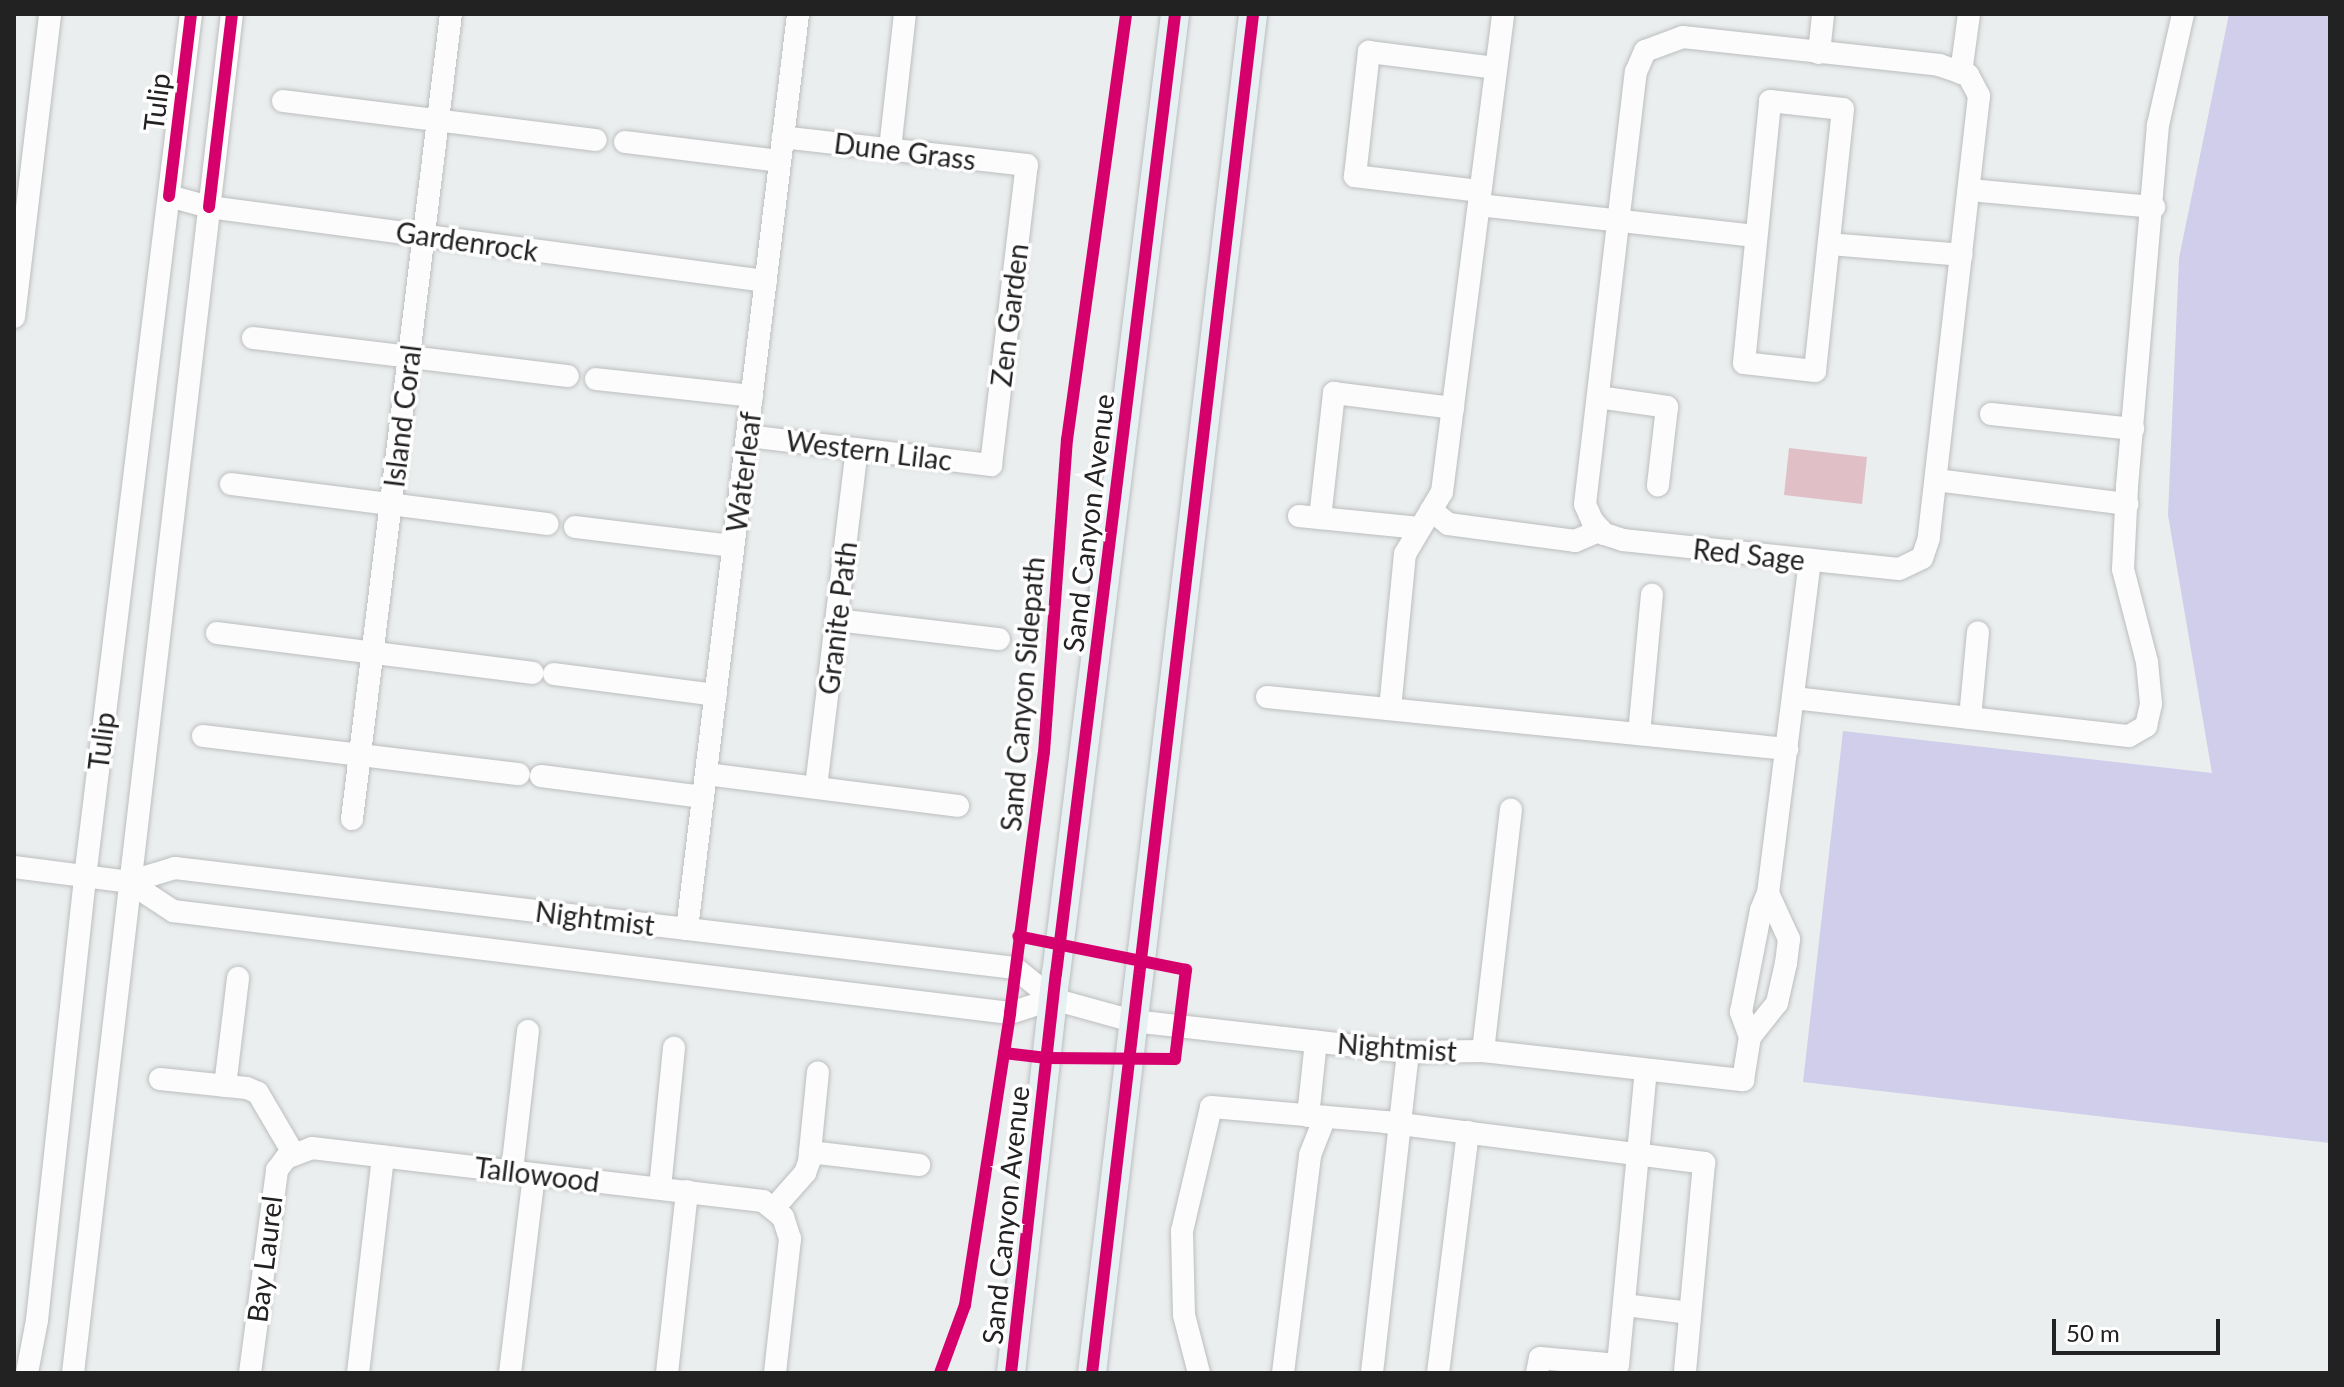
<!DOCTYPE html>
<style>
body{margin:0}
#map{position:relative;width:2344px;height:1387px;overflow:hidden;background:#ebeeef;font-family:Lato,sans-serif}
div>[style]{position:absolute}
.grass>*{inset:0;background:#d0ceeb}
.water>*{inset:0;background:#e0c0c6}
.roads{filter:drop-shadow(0 0 2px #bcbebe) drop-shadow(0 0 2px #bcbebe)}
.minor>*{height:22px;margin:-11px;padding:0 11px;transform-origin:11px;border-radius:11px;background:#fcfcfd}
.major>*{height:28px;margin:-14px;padding:0 14px;transform-origin:14px;border-radius:14px;background:#e7f0f2}
.cycleway>*{height:12px;margin:-6px;padding:0 6px;transform-origin:6px;border-radius:6px;background:#d6006c}
span{translate:-50% -50%;white-space:nowrap;text-align:center;line-height:1.15;-webkit-text-stroke:7px #fff;paint-order:stroke}
.street-label{font-size:28px;color:#222}
.frame{position:absolute;inset:0;border:16px solid #222;pointer-events:none}
.scale{position:absolute;left:2052px;top:1319px;width:168px;height:36px;box-sizing:border-box;border:4px solid #222;border-top:0;padding-left:10px;font-size:24px;line-height:28px;white-space:nowrap;color:#222;-webkit-text-stroke:6px #fff;paint-order:stroke}
</style>
<div id="map">
<div class="grass">
<i style="clip-path:polygon(2229px 14px,2330px 14px,2330px 1143px,1803px 1082px,1843px 731px,2212px 773px,2168px 515px,2179px 258px)"></i>
</div>
<div class="water">
<i style="clip-path:polygon(1789px 448px,1867px 457px,1862px 504px,1784px 495px)"></i>
</div>
<div class="roads">
<div class="minor">
<i style="left:1683px;top:37px;width:258px;rotate:6.2deg"></i>
<i style="left:1939px;top:65px;width:31px;rotate:19deg"></i>
<i style="left:1968px;top:75px;width:24px;rotate:62deg"></i>
<i style="left:1979px;top:96px;width:445px;rotate:96.5deg"></i>
<i style="left:1929px;top:538px;width:21px;rotate:109deg"></i>
<i style="left:1922px;top:558px;width:25px;rotate:154deg"></i>
<i style="left:1899px;top:569px;width:278px;rotate:-174deg"></i>
<i style="left:1623px;top:540px;width:20px;rotate:-162deg"></i>
<i style="left:1604px;top:534px;width:18px;rotate:-131deg"></i>
<i style="left:1592px;top:520px;width:17px;rotate:-114deg"></i>
<i style="left:1585px;top:504px;width:435px;rotate:-83.3deg"></i>
<i style="left:1636px;top:72px;width:23px;rotate:-67deg"></i>
<i style="left:1645px;top:51px;width:40px;rotate:-20.2deg"></i>
<i style="left:1819px;top:53px;width:39px;rotate:-84deg"></i>
<i style="left:1961px;top:73px;width:60px;rotate:-82.3deg"></i>
<i style="left:283px;top:101px;width:315px;rotate:7.1deg"></i>
<i style="left:1770px;top:101px;width:73px;rotate:6.3deg"></i>
<i style="left:1843px;top:109px;width:263px;rotate:96.1deg"></i>
<i style="left:1815px;top:371px;width:71px;rotate:-173.6deg"></i>
<i style="left:1744px;top:363px;width:263px;rotate:-84.3deg"></i>
<i style="left:625px;top:142px;width:156px;rotate:7deg"></i>
<i style="left:890px;top:149px;width:136px;rotate:-83.7deg"></i>
<i style="left:1970px;top:190px;width:185px;rotate:5.3deg"></i>
<i style="left:1480px;top:191px;width:126px;rotate:-173.2deg"></i>
<i style="left:1355px;top:176px;width:125px;rotate:-83.6deg"></i>
<i style="left:1369px;top:52px;width:128px;rotate:7.2deg"></i>
<i style="left:169px;top:196px;width:41px;rotate:15.4deg"></i>
<i style="left:209px;top:207px;width:562px;rotate:7.57deg"></i>
<i style="left:1479px;top:205px;width:278px;rotate:6.4deg"></i>
<i style="left:1829px;top:244px;width:133px;rotate:4.7deg"></i>
<i style="left:14px;top:317px;width:305px;rotate:-83.2deg"></i>
<i style="left:253px;top:338px;width:317px;rotate:6.9deg"></i>
<i style="left:596px;top:379px;width:157px;rotate:6.2deg"></i>
<i style="left:1598px;top:397px;width:70px;rotate:8.2deg"></i>
<i style="left:1667px;top:407px;width:79px;rotate:96.6deg"></i>
<i style="left:1991px;top:414px;width:143px;rotate:6deg"></i>
<i style="left:747px;top:436px;width:246px;rotate:6.8deg"></i>
<i style="left:991px;top:465px;width:302px;rotate:-83.2deg"></i>
<i style="left:1027px;top:165px;width:246px;rotate:-173.5deg"></i>
<i style="left:1936px;top:480px;width:193px;rotate:7.2deg"></i>
<i style="left:231px;top:484px;width:319px;rotate:7.2deg"></i>
<i style="left:1431px;top:510px;width:22px;rotate:39deg"></i>
<i style="left:1448px;top:524px;width:128px;rotate:7.6deg"></i>
<i style="left:1575px;top:541px;width:28px;rotate:-23deg"></i>
<i style="left:1299px;top:516px;width:121px;rotate:5.7deg"></i>
<i style="left:1320px;top:518px;width:126px;rotate:-83.6deg"></i>
<i style="left:1334px;top:393px;width:120px;rotate:7.2deg"></i>
<i style="left:575px;top:527px;width:159px;rotate:6.9deg"></i>
<i style="left:837px;top:620px;width:163px;rotate:6.7deg"></i>
<i style="left:217px;top:633px;width:318px;rotate:7.2deg"></i>
<i style="left:554px;top:674px;width:163px;rotate:7.4deg"></i>
<i style="left:1267px;top:697px;width:523px;rotate:5.71deg"></i>
<i style="left:1794px;top:698px;width:337px;rotate:6.5deg"></i>
<i style="left:2129px;top:736px;width:20px;rotate:-30deg"></i>
<i style="left:2146px;top:726px;width:23px;rotate:-77deg"></i>
<i style="left:2151px;top:704px;width:42px;rotate:-95.4deg"></i>
<i style="left:2147px;top:662px;width:96px;rotate:-104.5deg"></i>
<i style="left:2123px;top:569px;width:83px;rotate:-87.2deg"></i>
<i style="left:2127px;top:486px;width:362px;rotate:-85.1deg"></i>
<i style="left:2158px;top:125px;width:114px;rotate:-77.3deg"></i>
<i style="left:1390px;top:709px;width:156px;rotate:-84.5deg"></i>
<i style="left:1405px;top:554px;width:72px;rotate:-59.2deg"></i>
<i style="left:1442px;top:492px;width:482px;rotate:-82.7deg"></i>
<i style="left:1970px;top:718px;width:86px;rotate:-84.7deg"></i>
<i style="left:1639px;top:734px;width:140px;rotate:-84.7deg"></i>
<i style="left:203px;top:736px;width:318px;rotate:6.9deg"></i>
<i style="left:706px;top:774px;width:254px;rotate:7.2deg"></i>
<i style="left:541px;top:776px;width:163px;rotate:7.4deg"></i>
<i style="left:816px;top:787px;width:340px;rotate:-83.1deg"></i>
<i style="left:352px;top:819px;width:811px;rotate:-82.99deg"></i>
<i style="left:14px;top:867px;width:116px;rotate:7.4deg"></i>
<i style="left:129px;top:882px;width:48px;rotate:-16.9deg"></i>
<i style="left:175px;top:868px;width:846px;rotate:6.79deg"></i>
<i style="left:1015px;top:968px;width:49px;rotate:39.2deg"></i>
<i style="left:1053px;top:999px;width:83px;rotate:15.4deg"></i>
<i style="left:1133px;top:1021px;width:277px;rotate:6.4deg"></i>
<i style="left:1408px;top:1052px;width:75px;rotate:-0.8deg"></i>
<i style="left:1483px;top:1051px;width:262px;rotate:6.4deg"></i>
<i style="left:1743px;top:1080px;width:44px;rotate:-80.8deg"></i>
<i style="left:129px;top:882px;width:53px;rotate:33.4deg"></i>
<i style="left:173px;top:911px;width:843px;rotate:6.95deg"></i>
<i style="left:1010px;top:1013px;width:45px;rotate:-18deg"></i>
<i style="left:1768px;top:893px;width:336px;rotate:-82.8deg"></i>
<i style="left:1768px;top:893px;width:51px;rotate:65.5deg"></i>
<i style="left:1789px;top:939px;width:24px;rotate:97deg"></i>
<i style="left:1786px;top:963px;width:41px;rotate:102.7deg"></i>
<i style="left:1777px;top:1003px;width:43px;rotate:128.5deg"></i>
<i style="left:1750px;top:1037px;width:27px;rotate:-110deg"></i>
<i style="left:1741px;top:1012px;width:104px;rotate:-78.9deg"></i>
<i style="left:1761px;top:910px;width:18px;rotate:-68deg"></i>
<i style="left:687px;top:929px;width:922px;rotate:-83.08deg"></i>
<i style="left:1483px;top:1051px;width:243px;rotate:-83.4deg"></i>
<i style="left:160px;top:1079px;width:87px;rotate:5.9deg"></i>
<i style="left:247px;top:1088px;width:12px;rotate:24deg"></i>
<i style="left:258px;top:1093px;width:69px;rotate:59.7deg"></i>
<i style="left:225px;top:1086px;width:109px;rotate:-83.1deg"></i>
<i style="left:1308px;top:1116px;width:75px;rotate:-83.9deg"></i>
<i style="left:810px;top:1152px;width:110px;rotate:6.8deg"></i>
<i style="left:512px;top:1171px;width:141px;rotate:-83.5deg"></i>
<i style="left:660px;top:1188px;width:141px;rotate:-84.3deg"></i>
<i style="left:774px;top:1208px;width:47px;rotate:-48.5deg"></i>
<i style="left:805px;top:1173px;width:12px;rotate:-70deg"></i>
<i style="left:809px;top:1162px;width:90px;rotate:-84.3deg"></i>
<i style="left:1624px;top:1305px;width:66px;rotate:6.9deg"></i>
<i style="left:27px;top:1373px;width:54px;rotate:-79.3deg"></i>
<i style="left:37px;top:1320px;width:446px;rotate:-83.8deg"></i>
<i style="left:85px;top:877px;width:869px;rotate:-83deg"></i>
<i style="left:73px;top:1373px;width:1368px;rotate:-83.33deg"></i>
<i style="left:250px;top:1373px;width:205px;rotate:-82.4deg"></i>
<i style="left:277px;top:1170px;width:15px;rotate:-53deg"></i>
<i style="left:286px;top:1158px;width:28px;rotate:-21deg"></i>
<i style="left:312px;top:1148px;width:454px;rotate:6.7deg"></i>
<i style="left:763px;top:1201px;width:26px;rotate:39deg"></i>
<i style="left:783px;top:1217px;width:23px;rotate:72deg"></i>
<i style="left:790px;top:1239px;width:135px;rotate:96.4deg"></i>
<i style="left:358px;top:1373px;width:218px;rotate:-83.4deg"></i>
<i style="left:510px;top:1373px;width:199px;rotate:-83.1deg"></i>
<i style="left:667px;top:1373px;width:183px;rotate:-83.7deg"></i>
<i style="left:1199px;top:1373px;width:60px;rotate:-104.5deg"></i>
<i style="left:1184px;top:1315px;width:84px;rotate:-91.4deg"></i>
<i style="left:1182px;top:1231px;width:127px;rotate:-76.8deg"></i>
<i style="left:1211px;top:1107px;width:175px;rotate:4.9deg"></i>
<i style="left:1385px;top:1122px;width:322px;rotate:7.3deg"></i>
<i style="left:1704px;top:1163px;width:211px;rotate:95.2deg"></i>
<i style="left:1283px;top:1373px;width:220px;rotate:-82.9deg"></i>
<i style="left:1310px;top:1155px;width:41px;rotate:-68.5deg"></i>
<i style="left:1372px;top:1373px;width:323px;rotate:-83.6deg"></i>
<i style="left:1438px;top:1373px;width:243px;rotate:-82.9deg"></i>
<i style="left:1537px;top:1373px;width:15px;rotate:-79deg"></i>
<i style="left:1540px;top:1358px;width:78px;rotate:5.1deg"></i>
<i style="left:1618px;top:1365px;width:295px;rotate:-84.6deg"></i>
</div>
<div class="major">
<i style="left:1011px;top:1373px;width:402px;rotate:-83.6deg"></i>
<i style="left:1056px;top:974px;width:967px;rotate:-82.93deg"></i>
<i style="left:1092px;top:1373px;width:1369px;rotate:-83.24deg"></i>
</div>
</div>
<div class="cycleway">
<i style="left:169px;top:196px;width:183px;rotate:-83.1deg"></i>
<i style="left:209px;top:207px;width:194px;rotate:-83.2deg"></i>
<i style="left:1004px;top:1053px;width:43px;rotate:6.6deg"></i>
<i style="left:1047px;top:1058px;width:128px;rotate:0.4deg"></i>
<i style="left:1175px;top:1059px;width:90px;rotate:-83deg"></i>
<i style="left:1186px;top:970px;width:171px;rotate:-168.6deg"></i>
<i style="left:940px;top:1373px;width:72px;rotate:-69.8deg"></i>
<i style="left:965px;top:1305px;width:295px;rotate:-81.2deg"></i>
<i style="left:1010px;top:1013px;width:263px;rotate:-82.6deg"></i>
<i style="left:1044px;top:752px;width:313px;rotate:-85.8deg"></i>
<i style="left:1067px;top:440px;width:430px;rotate:-82.1deg"></i>
<i style="left:1011px;top:1373px;width:402px;rotate:-83.6deg"></i>
<i style="left:1056px;top:974px;width:967px;rotate:-82.93deg"></i>
<i style="left:1092px;top:1373px;width:1369px;rotate:-83.24deg"></i>
</div>
<div class="street-label">
<span style="left:156px;top:102px;rotate:-83deg">Tulip</span>
<span style="left:905px;top:151px;rotate:7deg">Dune Grass</span>
<span style="left:467px;top:241px;rotate:8deg">Gardenrock</span>
<span style="left:1009px;top:315px;rotate:-83deg">Zen Garden</span>
<span style="left:402px;top:416px;rotate:-83deg">Island Coral</span>
<span style="left:869px;top:450px;rotate:7deg">Western Lilac</span>
<span style="left:743px;top:472px;rotate:-83deg">Waterleaf</span>
<span style="left:1088px;top:523px;rotate:-83deg">Sand Canyon Avenue</span>
<span style="left:1749px;top:554px;rotate:6deg">Red Sage</span>
<span style="left:837px;top:618px;rotate:-83deg">Granite Path</span>
<span style="left:1022px;top:694px;rotate:-85deg">Sand Canyon Sidepath</span>
<span style="left:101px;top:741px;rotate:-83deg">Tulip</span>
<span style="left:595px;top:918px;rotate:7deg">Nightmist</span>
<span style="left:1397px;top:1047px;rotate:4deg">Nightmist</span>
<span style="left:537px;top:1174px;rotate:7deg">Tallowood</span>
<span style="left:1005px;top:1215px;rotate:-84deg">Sand Canyon Avenue</span>
<span style="left:264px;top:1259px;rotate:-83deg">Bay Laurel</span>
</div>
<div class="frame"></div>
<div class="scale">50 m</div>
</div>
